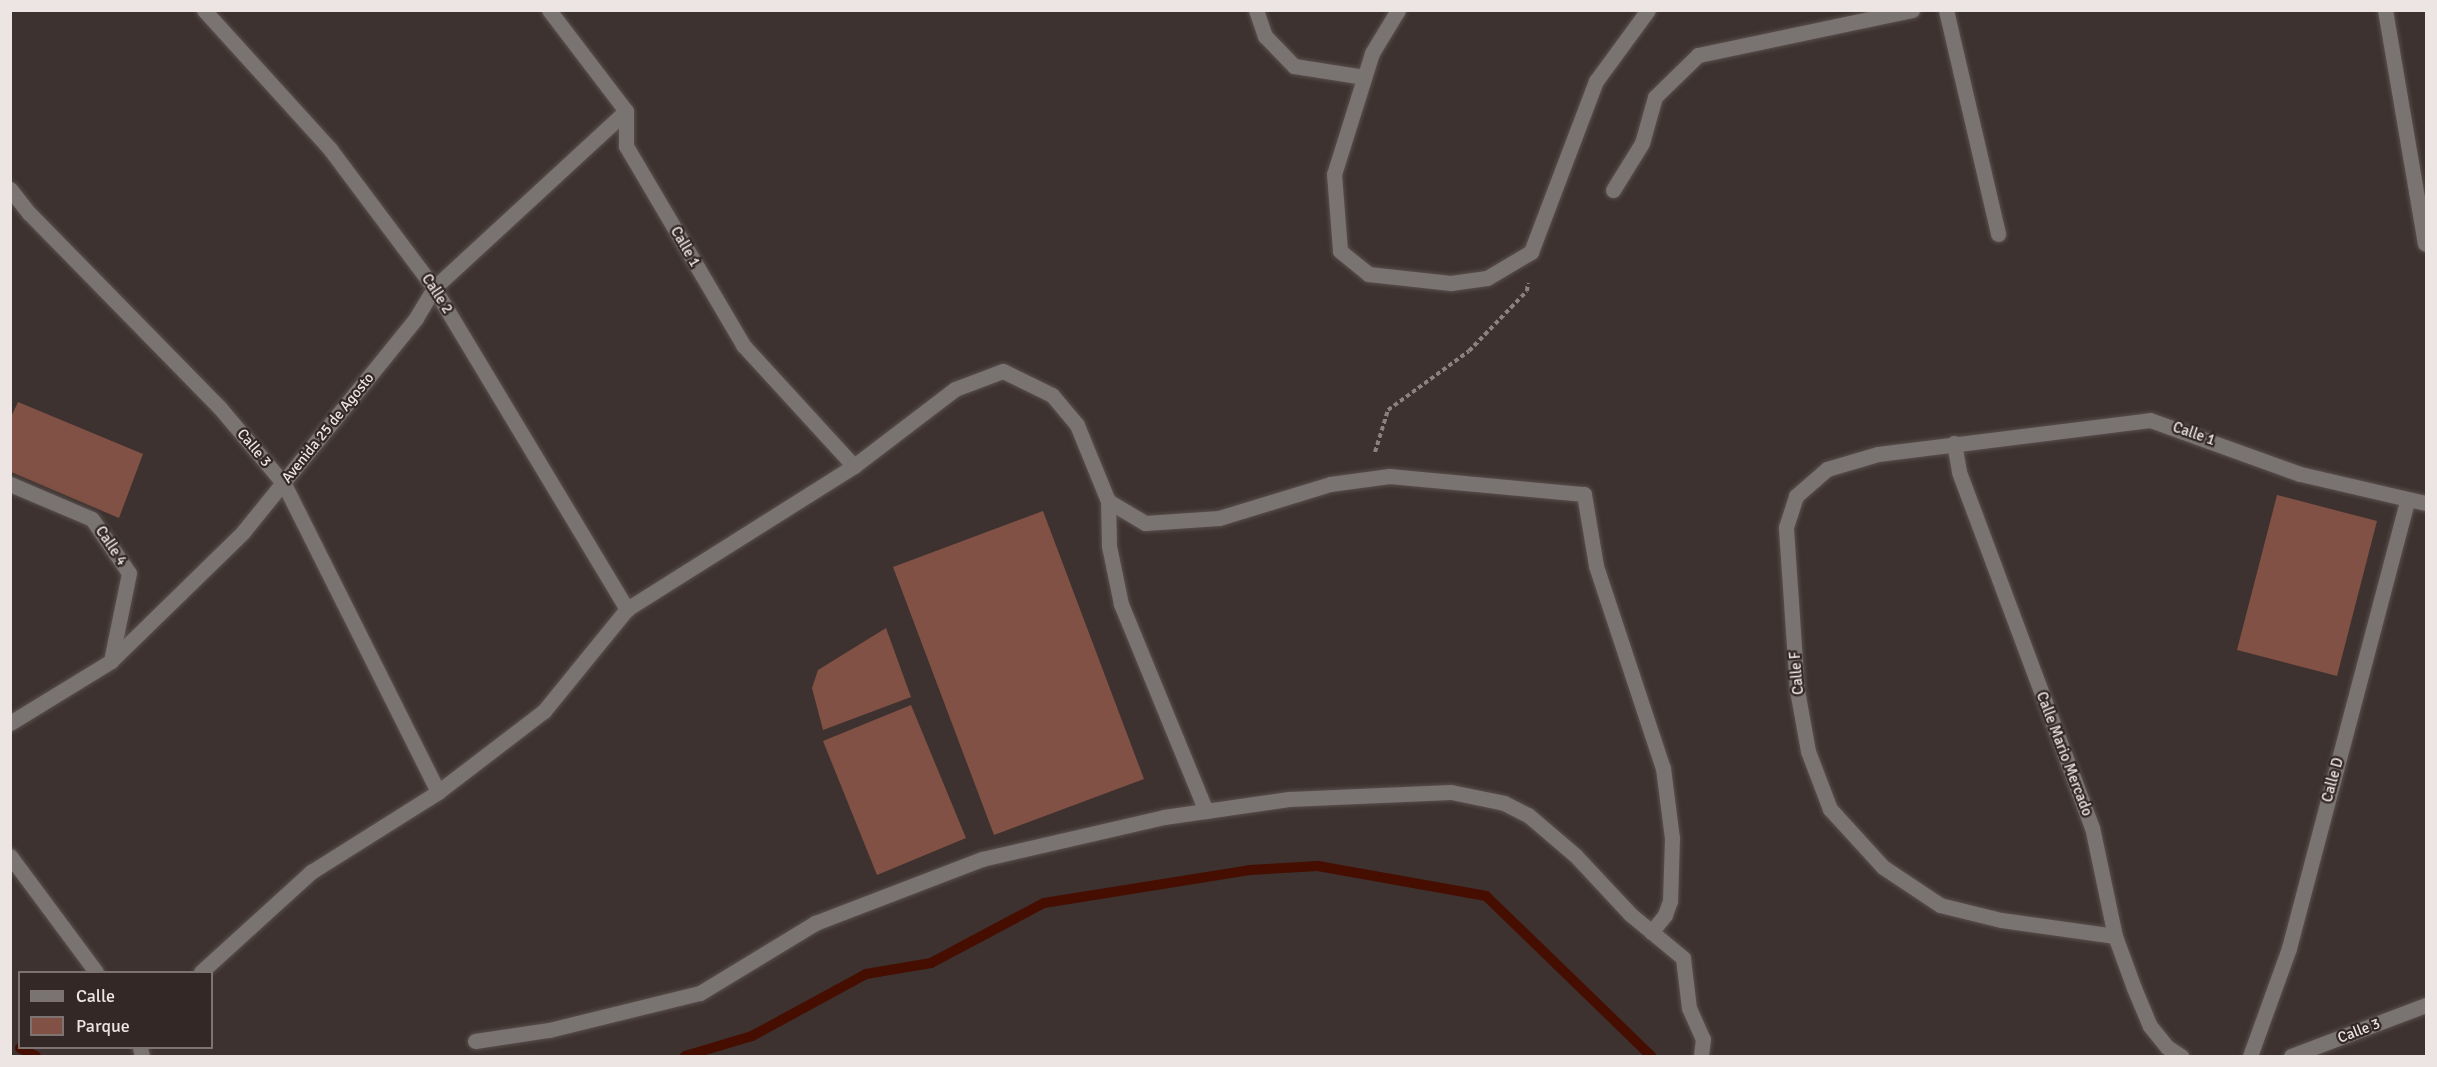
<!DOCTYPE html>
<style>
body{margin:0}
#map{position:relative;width:2437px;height:1067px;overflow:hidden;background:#3d322f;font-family:Signika,sans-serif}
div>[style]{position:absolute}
.green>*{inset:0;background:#805144}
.stream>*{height:10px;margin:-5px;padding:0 5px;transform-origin:5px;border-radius:5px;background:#460e01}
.path>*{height:4px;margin-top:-2px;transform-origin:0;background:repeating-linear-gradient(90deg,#8b827f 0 4.5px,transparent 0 7.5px)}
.roads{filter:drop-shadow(0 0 2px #594f4c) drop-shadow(0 0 2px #594f4c)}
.minor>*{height:15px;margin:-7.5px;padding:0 7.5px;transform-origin:7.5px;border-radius:7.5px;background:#797372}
span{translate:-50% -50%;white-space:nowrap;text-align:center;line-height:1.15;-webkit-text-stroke:4.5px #332825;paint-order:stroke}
.street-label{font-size:15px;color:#ede5e3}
.frame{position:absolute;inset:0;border:12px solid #ede5e3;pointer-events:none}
.legend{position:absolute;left:18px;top:971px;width:195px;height:78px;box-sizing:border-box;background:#332825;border:2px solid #7d7471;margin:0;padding:8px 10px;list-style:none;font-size:18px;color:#ede5e3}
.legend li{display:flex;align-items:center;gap:12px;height:30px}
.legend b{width:30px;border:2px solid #7d7471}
</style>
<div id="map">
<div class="green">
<i style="clip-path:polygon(18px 402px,143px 454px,119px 518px,11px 472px,11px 417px)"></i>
<i style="clip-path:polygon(2277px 495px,2377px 521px,2337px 676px,2237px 650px)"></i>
<i style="clip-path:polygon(1043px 511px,1144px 779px,994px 835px,893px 567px)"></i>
<i style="clip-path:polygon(886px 628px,911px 697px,823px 730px,812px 688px,818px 670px)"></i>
<i style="clip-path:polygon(911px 705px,966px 838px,877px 875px,823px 741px)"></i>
</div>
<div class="stream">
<i style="left:20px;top:1048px;width:18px;rotate:27deg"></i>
<i style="left:685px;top:1056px;width:70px;rotate:-16.6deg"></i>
<i style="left:752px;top:1036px;width:130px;rotate:-28.5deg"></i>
<i style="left:866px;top:974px;width:66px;rotate:-9.6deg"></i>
<i style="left:931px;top:963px;width:128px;rotate:-28deg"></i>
<i style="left:1044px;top:903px;width:208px;rotate:-9.1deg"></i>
<i style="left:1249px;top:870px;width:69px;rotate:-3.3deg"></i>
<i style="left:1318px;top:866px;width:171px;rotate:10.1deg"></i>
<i style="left:1486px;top:896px;width:230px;rotate:44.1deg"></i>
</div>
<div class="path">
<i style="left:1375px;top:452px;width:44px;rotate:-72.8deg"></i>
<i style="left:1388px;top:410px;width:100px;rotate:-36.1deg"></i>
<i style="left:1469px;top:351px;width:83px;rotate:-46deg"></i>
<i style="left:1527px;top:291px;width:8px;rotate:-83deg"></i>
</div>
<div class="roads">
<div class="minor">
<i style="left:204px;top:10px;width:188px;rotate:47.8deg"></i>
<i style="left:330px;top:149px;width:174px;rotate:53.2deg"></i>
<i style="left:434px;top:288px;width:375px;rotate:59deg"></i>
<i style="left:549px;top:10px;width:127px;rotate:52.7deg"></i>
<i style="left:626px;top:111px;width:35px;rotate:90deg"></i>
<i style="left:626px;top:146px;width:231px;rotate:59.5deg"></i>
<i style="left:743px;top:345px;width:164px;rotate:47.5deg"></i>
<i style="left:1256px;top:10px;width:28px;rotate:71deg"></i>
<i style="left:1265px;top:36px;width:42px;rotate:46deg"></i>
<i style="left:1294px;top:66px;width:71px;rotate:8.9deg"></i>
<i style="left:1398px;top:10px;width:50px;rotate:121.2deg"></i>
<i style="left:1372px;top:53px;width:127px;rotate:107.4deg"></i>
<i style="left:1334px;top:174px;width:77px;rotate:85.5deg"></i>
<i style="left:1340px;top:251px;width:36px;rotate:39deg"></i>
<i style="left:1368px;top:274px;width:83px;rotate:6.2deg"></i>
<i style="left:1451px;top:283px;width:36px;rotate:-8deg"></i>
<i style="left:1487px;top:278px;width:51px;rotate:-30.6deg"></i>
<i style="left:1531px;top:252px;width:183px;rotate:-69.2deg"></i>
<i style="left:1596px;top:81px;width:88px;rotate:-53.8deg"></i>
<i style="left:1946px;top:10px;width:230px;rotate:76.9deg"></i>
<i style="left:2385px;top:10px;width:237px;rotate:80.3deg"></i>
<i style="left:10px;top:189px;width:31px;rotate:52deg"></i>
<i style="left:29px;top:213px;width:273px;rotate:45.6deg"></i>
<i style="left:220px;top:408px;width:99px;rotate:49.9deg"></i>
<i style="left:284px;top:484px;width:344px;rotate:63.4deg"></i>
<i style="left:1613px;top:190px;width:55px;rotate:-58.3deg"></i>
<i style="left:1642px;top:143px;width:48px;rotate:-74.2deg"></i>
<i style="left:1655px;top:97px;width:60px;rotate:-44.3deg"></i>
<i style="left:1698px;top:55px;width:219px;rotate:-11.9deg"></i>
<i style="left:1954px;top:443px;width:29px;rotate:80deg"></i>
<i style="left:1959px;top:472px;width:379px;rotate:69.5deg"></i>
<i style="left:2092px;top:827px;width:111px;rotate:78.1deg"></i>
<i style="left:2115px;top:936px;width:55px;rotate:69.9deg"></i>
<i style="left:2134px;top:988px;width:41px;rotate:67.2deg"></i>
<i style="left:2150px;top:1026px;width:27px;rotate:51deg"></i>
<i style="left:2167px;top:1047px;width:17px;rotate:33deg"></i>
<i style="left:10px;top:484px;width:89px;rotate:23.1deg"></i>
<i style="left:92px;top:519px;width:65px;rotate:55.6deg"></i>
<i style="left:129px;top:573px;width:90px;rotate:101.6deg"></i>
<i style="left:1108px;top:501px;width:45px;rotate:88.7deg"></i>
<i style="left:1109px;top:546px;width:59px;rotate:78.3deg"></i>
<i style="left:1121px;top:604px;width:224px;rotate:67.7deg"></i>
<i style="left:10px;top:723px;width:119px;rotate:-31.5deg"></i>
<i style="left:111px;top:661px;width:185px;rotate:-44.3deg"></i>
<i style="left:243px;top:532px;width:275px;rotate:-51deg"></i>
<i style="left:416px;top:318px;width:35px;rotate:-59deg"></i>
<i style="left:434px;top:288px;width:261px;rotate:-42.7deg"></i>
<i style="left:10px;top:856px;width:144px;rotate:53.4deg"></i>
<i style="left:2115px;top:936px;width:115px;rotate:-172deg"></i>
<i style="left:2001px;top:920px;width:63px;rotate:-166.2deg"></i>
<i style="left:1940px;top:905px;width:69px;rotate:-146.3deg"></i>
<i style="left:1883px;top:867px;width:79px;rotate:-132.4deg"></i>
<i style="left:1830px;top:809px;width:62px;rotate:-110.8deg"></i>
<i style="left:1808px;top:751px;width:62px;rotate:-100.2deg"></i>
<i style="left:1797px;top:690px;width:163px;rotate:-93.9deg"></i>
<i style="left:1786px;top:527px;width:33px;rotate:-72deg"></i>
<i style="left:1796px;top:496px;width:41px;rotate:-41.1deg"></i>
<i style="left:1827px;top:469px;width:53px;rotate:-16.4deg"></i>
<i style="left:1878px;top:454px;width:274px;rotate:-7.1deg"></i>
<i style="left:2150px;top:420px;width:159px;rotate:19.8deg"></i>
<i style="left:2300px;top:474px;width:129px;rotate:13deg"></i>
<i style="left:201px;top:972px;width:149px;rotate:-42.3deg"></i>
<i style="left:311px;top:872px;width:150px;rotate:-32.2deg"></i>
<i style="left:438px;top:792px;width:133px;rotate:-37.4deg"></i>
<i style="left:544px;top:711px;width:132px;rotate:-50.9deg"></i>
<i style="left:627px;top:609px;width:268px;rotate:-32.2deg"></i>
<i style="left:854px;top:466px;width:127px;rotate:-37.3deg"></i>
<i style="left:955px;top:389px;width:51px;rotate:-20.6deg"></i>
<i style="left:1003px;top:371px;width:55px;rotate:26.1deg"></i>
<i style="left:1052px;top:395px;width:39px;rotate:50deg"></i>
<i style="left:1077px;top:425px;width:82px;rotate:67.8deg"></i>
<i style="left:1108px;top:501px;width:43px;rotate:30.7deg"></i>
<i style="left:1145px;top:523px;width:74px;rotate:-3.9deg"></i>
<i style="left:1219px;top:518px;width:116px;rotate:-17deg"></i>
<i style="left:1330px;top:484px;width:60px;rotate:-7.7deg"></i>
<i style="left:1389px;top:476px;width:196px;rotate:5.3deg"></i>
<i style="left:1584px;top:494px;width:73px;rotate:80.5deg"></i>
<i style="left:1596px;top:566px;width:213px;rotate:71.7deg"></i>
<i style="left:1663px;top:768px;width:71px;rotate:82.7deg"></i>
<i style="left:1672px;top:838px;width:63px;rotate:91.8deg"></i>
<i style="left:1670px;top:901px;width:15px;rotate:110deg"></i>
<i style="left:1665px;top:915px;width:22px;rotate:129deg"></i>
<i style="left:475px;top:1041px;width:75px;rotate:-8.5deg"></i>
<i style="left:549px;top:1030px;width:155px;rotate:-13.8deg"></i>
<i style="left:700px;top:993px;width:135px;rotate:-31.3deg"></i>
<i style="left:815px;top:923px;width:179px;rotate:-21deg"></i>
<i style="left:982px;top:859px;width:187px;rotate:-13deg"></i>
<i style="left:1164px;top:817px;width:126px;rotate:-8.2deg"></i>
<i style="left:1289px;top:799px;width:162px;rotate:-2.5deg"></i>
<i style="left:1451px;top:792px;width:54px;rotate:11.7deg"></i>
<i style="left:1504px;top:803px;width:27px;rotate:27deg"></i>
<i style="left:1528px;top:815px;width:62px;rotate:40.4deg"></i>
<i style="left:1575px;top:855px;width:81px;rotate:47deg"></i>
<i style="left:1630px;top:914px;width:69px;rotate:39.7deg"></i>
<i style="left:1683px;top:958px;width:50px;rotate:83.2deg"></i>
<i style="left:1689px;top:1008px;width:34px;rotate:66deg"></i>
<i style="left:1703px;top:1039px;width:17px;rotate:97deg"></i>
<i style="left:140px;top:1048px;width:8px;rotate:76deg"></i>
<i style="left:2250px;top:1056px;width:115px;rotate:-70.1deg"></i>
<i style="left:2289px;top:948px;width:462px;rotate:-75.2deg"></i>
<i style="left:2291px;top:1056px;width:144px;rotate:-20.7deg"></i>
</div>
</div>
<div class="street-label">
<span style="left:685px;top:247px;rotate:60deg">Calle 1</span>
<span style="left:437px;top:294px;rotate:57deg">Calle 2</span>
<span style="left:328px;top:428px;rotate:-51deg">Avenida 25 de Agosto</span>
<span style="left:2194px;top:434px;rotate:19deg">Calle 1</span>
<span style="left:254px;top:448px;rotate:50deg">Calle 3</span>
<span style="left:111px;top:546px;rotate:56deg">Calle 4</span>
<span style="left:1797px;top:673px;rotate:-95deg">Calle F</span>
<span style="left:2064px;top:754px;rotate:69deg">Calle Mario Mercado</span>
<span style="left:2333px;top:780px;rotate:-75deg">Calle D</span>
<span style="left:2359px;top:1031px;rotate:-21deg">Calle 3</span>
</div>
<div class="frame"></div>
<ul class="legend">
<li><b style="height:8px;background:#797372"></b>Calle</li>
<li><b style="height:16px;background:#805144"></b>Parque</li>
</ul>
</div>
